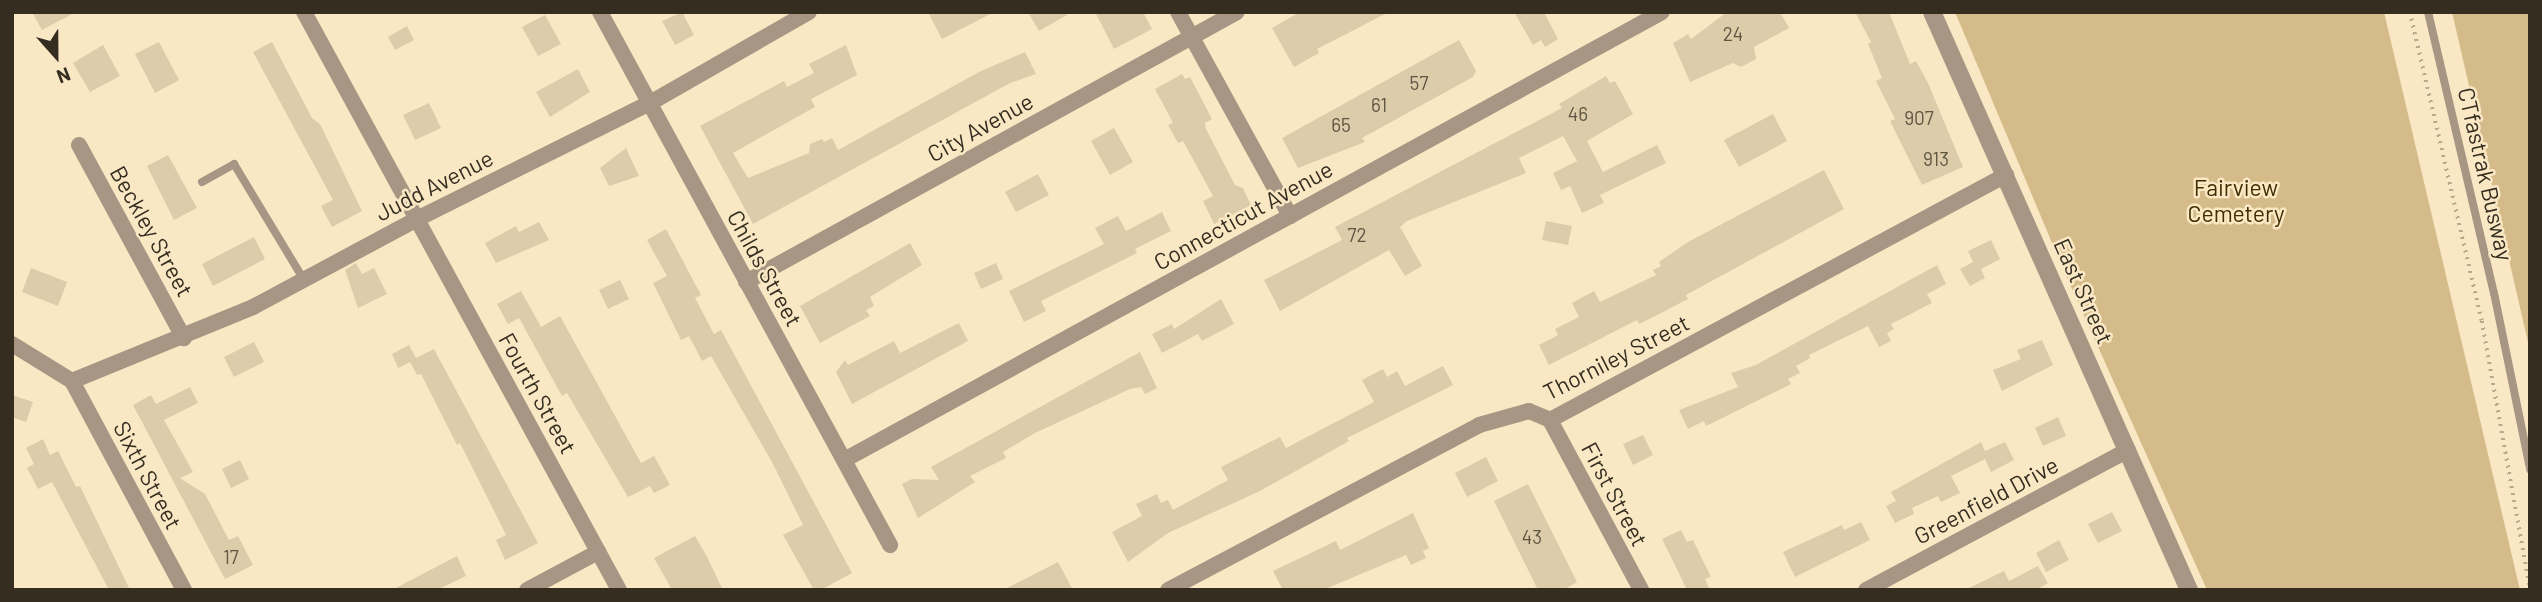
<!DOCTYPE html>
<style>
body{margin:0}
#map{position:relative;width:2542px;height:602px;overflow:hidden;background:#fae8c5;font-family:Barlow,sans-serif}
div>[style]{position:absolute}
.green>*{inset:0;background:#d5bb8a}
.building>*{inset:0;background:#dca}
.path>*{height:3.5px;margin-top:-1.75px;transform-origin:0;background:repeating-linear-gradient(90deg,#b8a98e 0 2px,transparent 0 7px)}
.service>*{height:8px;margin:-4px;padding:0 4px;transform-origin:4px;border-radius:4px;background:#a79683}
.minor>*{height:16px;margin:-8px;padding:0 8px;transform-origin:8px;border-radius:8px;background:#a79683}
.tertiary>*{height:18px;margin:-9px;padding:0 9px;transform-origin:9px;border-radius:9px;background:#a79683}
span{translate:-50% -50%;white-space:nowrap;text-align:center;line-height:1.15;-webkit-text-stroke:5px #fae8c5;paint-order:stroke}
.number-label{font-size:19px;color:#5e5542}
.number-label span{-webkit-text-stroke-width:0}
.street-label{font-size:23px;color:#342d20}
.park-label{font-size:23px;color:#402e01}
.frame{position:absolute;inset:0;border:14px solid #342d20;pointer-events:none}
.north{position:absolute;left:21px;top:21px;width:70px;height:70px;-webkit-text-stroke:5px #fae8c5;paint-order:stroke;rotate:159deg;font-size:19px;font-weight:700;line-height:28px;text-align:center;color:#342d20}
.north::after{content:'';display:block;margin:auto;width:24px;height:32px;background:#342d20;clip-path:polygon(50% 0,100% 100%,50% 72%,0 100%)}
</style>
<div id="map">
<div class="green">
<i style="clip-path:polygon(1955px 12px,2384px 12px,2520px 590px,2207px 590px,2060px 262px)"></i>
<i style="clip-path:polygon(2452px 12px,2530px 12px,2530px 351px)"></i>
</div>
<div class="building">
<i style="clip-path:polygon(32px 12px,76px 12px,42px 30px)"></i>
<i style="clip-path:polygon(682px 12px,694px 35px,675px 45px,662px 21px)"></i>
<i style="clip-path:polygon(928px 12px,994px 12px,942px 39px)"></i>
<i style="clip-path:polygon(1028px 12px,1072px 12px,1039px 31px)"></i>
<i style="clip-path:polygon(1095px 12px,1143px 12px,1152px 29px,1114px 49px)"></i>
<i style="clip-path:polygon(1300px 12px,1389px 12px,1317px 49px,1319px 53px,1294px 67px,1272px 28px)"></i>
<i style="clip-path:polygon(1514px 12px,1544px 12px,1558px 39px,1545px 47px,1541px 40px,1533px 45px)"></i>
<i style="clip-path:polygon(1727px 12px,1780px 12px,1789px 28px,1754px 47px,1756px 59px,1741px 67px,1733px 63px,1690px 82px,1673px 43px,1688px 34px,1691px 39px)"></i>
<i style="clip-path:polygon(1855px 12px,1889px 12px,1910px 64px,1916px 61px,1928px 83px,1963px 167px,1922px 185px,1890px 121px,1895px 119px,1876px 81px,1882px 78px,1868px 44px,1871px 42px)"></i>
<i style="clip-path:polygon(545px 15px,561px 44px,538px 56px,522px 27px)"></i>
<i style="clip-path:polygon(407px 26px,414px 40px,395px 50px,388px 37px)"></i>
<i style="clip-path:polygon(1459px 40px,1476px 71px,1473px 77px,1362px 138px,1365px 142px,1298px 168px,1282px 138px)"></i>
<i style="clip-path:polygon(159px 42px,179px 80px,155px 93px,135px 54px)"></i>
<i style="clip-path:polygon(272px 42px,312px 118px,320px 124px,362px 211px,332px 227px,321px 206px,333px 200px,253px 52px)"></i>
<i style="clip-path:polygon(103px 45px,120px 76px,90px 92px,73px 63px)"></i>
<i style="clip-path:polygon(846px 45px,857px 75px,811px 99px,815px 107px,733px 153px,748px 178px,809px 153px,810px 144px,822px 139px,824px 142px,832px 138px,838px 150px,979px 72px,1025px 52px,1036px 74px,1010px 83px,753px 224px,700px 126px,784px 81px,787px 87px,814px 73px,809px 64px)"></i>
<i style="clip-path:polygon(578px 69px,590px 92px,550px 117px,536px 92px)"></i>
<i style="clip-path:polygon(1182px 74px,1185px 79px,1190px 77px,1212px 119px,1205px 123px,1206px 129px,1235px 185px,1243px 188px,1251px 205px,1214px 224px,1203px 201px,1213px 196px,1183px 141px,1178px 143px,1168px 125px,1173px 123px,1155px 89px)"></i>
<i style="clip-path:polygon(1606px 76px,1610px 83px,1615px 81px,1633px 114px,1587px 141px,1603px 172px,1657px 145px,1666px 163px,1600px 195px,1604px 203px,1582px 213px,1570px 186px,1561px 190px,1553px 173px,1577px 161px,1563px 136px,1519px 158px,1526px 173px,1407px 221px,1400px 227px,1422px 266px,1405px 276px,1389px 250px,1280px 311px,1264px 280px,1342px 240px,1335px 227px,1562px 108px,1559px 104px)"></i>
<i style="clip-path:polygon(429px 103px,441px 128px,415px 140px,403px 115px)"></i>
<i style="clip-path:polygon(1773px 114px,1787px 141px,1739px 167px,1724px 140px)"></i>
<i style="clip-path:polygon(1114px 128px,1133px 162px,1110px 175px,1091px 141px)"></i>
<i style="clip-path:polygon(626px 148px,639px 176px,609px 186px,600px 168px)"></i>
<i style="clip-path:polygon(168px 155px,197px 208px,174px 220px,147px 166px)"></i>
<i style="clip-path:polygon(1824px 170px,1844px 209px,1686px 295px,1688px 299px,1665px 311px,1639px 324px,1637px 320px,1549px 365px,1539px 345px,1558px 335px,1555px 329px,1579px 317px,1572px 303px,1594px 291px,1600px 302px,1656px 275px,1653px 270px,1661px 266px,1659px 262px,1688px 242px)"></i>
<i style="clip-path:polygon(1038px 174px,1049px 195px,1016px 212px,1005px 192px)"></i>
<i style="clip-path:polygon(1162px 212px,1171px 231px,1135px 249px,1137px 253px,1041px 301px,1046px 311px,1024px 322px,1009px 291px,1104px 244px,1095px 228px,1118px 216px,1126px 231px)"></i>
<i style="clip-path:polygon(1546px 221px,1572px 226px,1568px 245px,1542px 240px)"></i>
<i style="clip-path:polygon(539px 222px,549px 240px,496px 263px,485px 243px,516px 226px,519px 232px)"></i>
<i style="clip-path:polygon(666px 229px,701px 295px,695px 298px,714px 334px,721px 330px,852px 573px,821px 590px,814px 590px,783px 535px,803px 525px,773px 464px,711px 356px,702px 361px,689px 336px,681px 340px,653px 283px,667px 276px,647px 240px)"></i>
<i style="clip-path:polygon(254px 237px,265px 259px,213px 286px,202px 264px)"></i>
<i style="clip-path:polygon(1991px 240px,2000px 259px,1981px 269px,1985px 278px,1970px 286px,1960px 269px,1973px 262px,1968px 251px)"></i>
<i style="clip-path:polygon(910px 243px,922px 265px,870px 297px,874px 306px,866px 310px,870px 316px,820px 343px,800px 306px)"></i>
<i style="clip-path:polygon(356px 263px,362px 274px,374px 268px,387px 294px,358px 308px,345px 270px)"></i>
<i style="clip-path:polygon(996px 263px,1003px 279px,981px 289px,974px 273px)"></i>
<i style="clip-path:polygon(1937px 265px,1946px 284px,1927px 294px,1932px 303px,1891px 324px,1894px 329px,1887px 333px,1891px 341px,1879px 347px,1868px 326px,1809px 355px,1810px 358px,1796px 366px,1800px 373px,1788px 379px,1791px 384px,1706px 426px,1704px 421px,1688px 429px,1679px 410px,1738px 387px,1731px 373px,1756px 365px)"></i>
<i style="clip-path:polygon(31px 268px,67px 282px,58px 306px,22px 292px)"></i>
<i style="clip-path:polygon(620px 280px,629px 299px,608px 309px,599px 290px)"></i>
<i style="clip-path:polygon(521px 291px,541px 327px,560px 316px,641px 463px,654px 456px,670px 485px,654px 493px,650px 486px,628px 497px,567px 393px,562px 396px,519px 318px,508px 324px,497px 304px)"></i>
<i style="clip-path:polygon(1221px 299px,1234px 324px,1202px 341px,1198px 334px,1162px 353px,1152px 334px,1172px 324px,1174px 329px)"></i>
<i style="clip-path:polygon(959px 323px,968px 341px,852px 404px,836px 372px,845px 360px,848px 365px,894px 341px,900px 353px)"></i>
<i style="clip-path:polygon(2042px 340px,2053px 365px,2002px 391px,1993px 370px,2021px 359px,2017px 350px)"></i>
<i style="clip-path:polygon(254px 342px,264px 362px,234px 377px,224px 357px)"></i>
<i style="clip-path:polygon(409px 345px,416px 358px,434px 349px,538px 543px,505px 560px,496px 540px,506px 535px,460px 443px,457px 445px,421px 374px,417px 375px,410px 362px,398px 368px,392px 354px)"></i>
<i style="clip-path:polygon(1140px 352px,1157px 388px,1145px 394px,1141px 387px,1130px 389px,1035px 433px,1003px 452px,1006px 458px,970px 476px,975px 482px,918px 518px,902px 484px,912px 479px,939px 480px,931px 467px)"></i>
<i style="clip-path:polygon(1443px 366px,1453px 385px,1347px 438px,1349px 441px,1260px 491px,1168px 533px,1128px 562px,1112px 532px,1142px 516px,1136px 504px,1157px 494px,1161px 503px,1168px 500px,1173px 510px,1228px 480px,1221px 467px,1280px 437px,1286px 448px,1374px 402px,1362px 380px,1383px 369px,1387px 377px,1397px 371px,1405px 386px)"></i>
<i style="clip-path:polygon(190px 387px,198px 403px,164px 420px,193px 472px,180px 478px,205px 494px,229px 540px,238px 536px,253px 565px,225px 579px,133px 405px,151px 395px,156px 404px)"></i>
<i style="clip-path:polygon(12px 395px,33px 402px,26px 422px,12px 417px)"></i>
<i style="clip-path:polygon(2058px 417px,2066px 436px,2043px 446px,2035px 428px)"></i>
<i style="clip-path:polygon(1643px 435px,1653px 455px,1633px 465px,1623px 444px)"></i>
<i style="clip-path:polygon(43px 439px,50px 455px,58px 451px,76px 487px,80px 486px,130px 590px,109px 590px,52px 482px,38px 489px,27px 468px,34px 464px,26px 448px)"></i>
<i style="clip-path:polygon(1981px 442px,1985px 451px,2005px 442px,2014px 460px,1991px 472px,1985px 459px,1951px 476px,1960px 493px,1941px 502px,1938px 496px,1912px 508px,1914px 514px,1895px 523px,1886px 506px,1896px 501px,1891px 492px)"></i>
<i style="clip-path:polygon(1486px 457px,1498px 481px,1467px 497px,1455px 473px)"></i>
<i style="clip-path:polygon(240px 460px,249px 479px,231px 488px,222px 469px)"></i>
<i style="clip-path:polygon(1528px 484px,1577px 582px,1563px 590px,1538px 590px,1494px 501px)"></i>
<i style="clip-path:polygon(2112px 512px,2122px 531px,2098px 543px,2088px 524px)"></i>
<i style="clip-path:polygon(1413px 513px,1429px 548px,1423px 551px,1426px 558px,1411px 565px,1406px 555px,1323px 590px,1283px 590px,1273px 571px,1336px 541px,1340px 550px)"></i>
<i style="clip-path:polygon(1861px 522px,1870px 540px,1795px 577px,1783px 552px,1842px 525px,1844px 530px)"></i>
<i style="clip-path:polygon(1681px 530px,1687px 542px,1693px 540px,1711px 577px,1705px 579px,1710px 590px,1687px 590px,1673px 561px,1662px 539px)"></i>
<i style="clip-path:polygon(695px 536px,707px 557px,723px 590px,672px 590px,654px 558px)"></i>
<i style="clip-path:polygon(2059px 540px,2069px 560px,2046px 572px,2036px 553px)"></i>
<i style="clip-path:polygon(457px 556px,466px 576px,437px 590px,392px 590px)"></i>
<i style="clip-path:polygon(1058px 562px,1073px 590px,1003px 590px)"></i>
<i style="clip-path:polygon(2038px 566px,2048px 583px,2036px 590px,1965px 590px,2004px 571px,2009px 581px)"></i>
</div>
<div class="path">
<i style="left:2410px;top:12px;width:317px;rotate:76.9deg"></i>
<i style="left:2482px;top:321px;width:271px;rotate:79.8deg"></i>
</div>
<div class="service">
<i style="left:2428px;top:12px;width:289px;rotate:76.8deg"></i>
<i style="left:2494px;top:293px;width:180px;rotate:78.4deg"></i>
<i style="left:202px;top:182px;width:37px;rotate:-29deg"></i>
<i style="left:234px;top:164px;width:135px;rotate:58.9deg"></i>
</div>
<div class="minor">
<i style="left:304px;top:12px;width:658px;rotate:61.41deg"></i>
<i style="left:600px;top:12px;width:607px;rotate:61.45deg"></i>
<i style="left:1178px;top:12px;width:233px;rotate:61.2deg"></i>
<i style="left:79px;top:145px;width:220px;rotate:61.5deg"></i>
<i style="left:746px;top:282px;width:560px;rotate:-28.81deg"></i>
<i style="left:12px;top:344px;width:70px;rotate:31.7deg"></i>
<i style="left:72px;top:381px;width:237px;rotate:61.8deg"></i>
<i style="left:72px;top:381px;width:196px;rotate:-22.2deg"></i>
<i style="left:253px;top:307px;width:186px;rotate:-28.2deg"></i>
<i style="left:417px;top:219px;width:260px;rotate:-26.5deg"></i>
<i style="left:650px;top:103px;width:183px;rotate:-29.8deg"></i>
<i style="left:1550px;top:420px;width:518px;rotate:-28.25deg"></i>
<i style="left:1550px;top:420px;width:193px;rotate:61.8deg"></i>
<i style="left:846px;top:459px;width:930px;rotate:-28.71deg"></i>
<i style="left:527px;top:590px;width:81px;rotate:-28.2deg"></i>
<i style="left:1168px;top:590px;width:352px;rotate:-27.9deg"></i>
<i style="left:1479px;top:425px;width:52px;rotate:-15.6deg"></i>
<i style="left:1529px;top:411px;width:23px;rotate:23deg"></i>
<i style="left:1866px;top:590px;width:297px;rotate:-28.1deg"></i>
</div>
<div class="tertiary">
<i style="left:1932px;top:12px;width:633px;rotate:66.03deg"></i>
</div>
<div class="number-label">
<span style="left:1733px;top:34px">24</span>
<span style="left:1419px;top:83px">57</span>
<span style="left:1379px;top:105px">61</span>
<span style="left:1578px;top:114px">46</span>
<span style="left:1919px;top:118px">907</span>
<span style="left:1341px;top:125px">65</span>
<span style="left:1936px;top:159px">913</span>
<span style="left:1357px;top:235px">72</span>
<span style="left:1532px;top:537px">43</span>
<span style="left:231px;top:557px">17</span>
</div>
<div class="street-label">
<span style="left:980px;top:127px;rotate:-29deg">City Avenue</span>
<span style="left:2486px;top:174px;rotate:77deg">CTfastrak Busway</span>
<span style="left:434px;top:185px;rotate:-27deg">Judd Avenue</span>
<span style="left:1243px;top:215px;rotate:-29deg">Connecticut Avenue</span>
<span style="left:152px;top:231px;rotate:61deg">Beckley Street</span>
<span style="left:765px;top:268px;rotate:61deg">Childs Street</span>
<span style="left:2084px;top:291px;rotate:66deg">East Street</span>
<span style="left:1616px;top:357px;rotate:-27deg">Thorniley Street</span>
<span style="left:538px;top:393px;rotate:61deg">Fourth Street</span>
<span style="left:148px;top:475px;rotate:62deg">Sixth Street</span>
<span style="left:1615px;top:494px;rotate:62deg">First Street</span>
<span style="left:1986px;top:500px;rotate:-28deg">Greenfield Drive</span>
</div>
<div class="park-label">
<span style="left:2236px;top:200px">Fairview<br>Cemetery</span>
</div>
<div class="frame"></div>
<div class="north">N</div>
</div>
